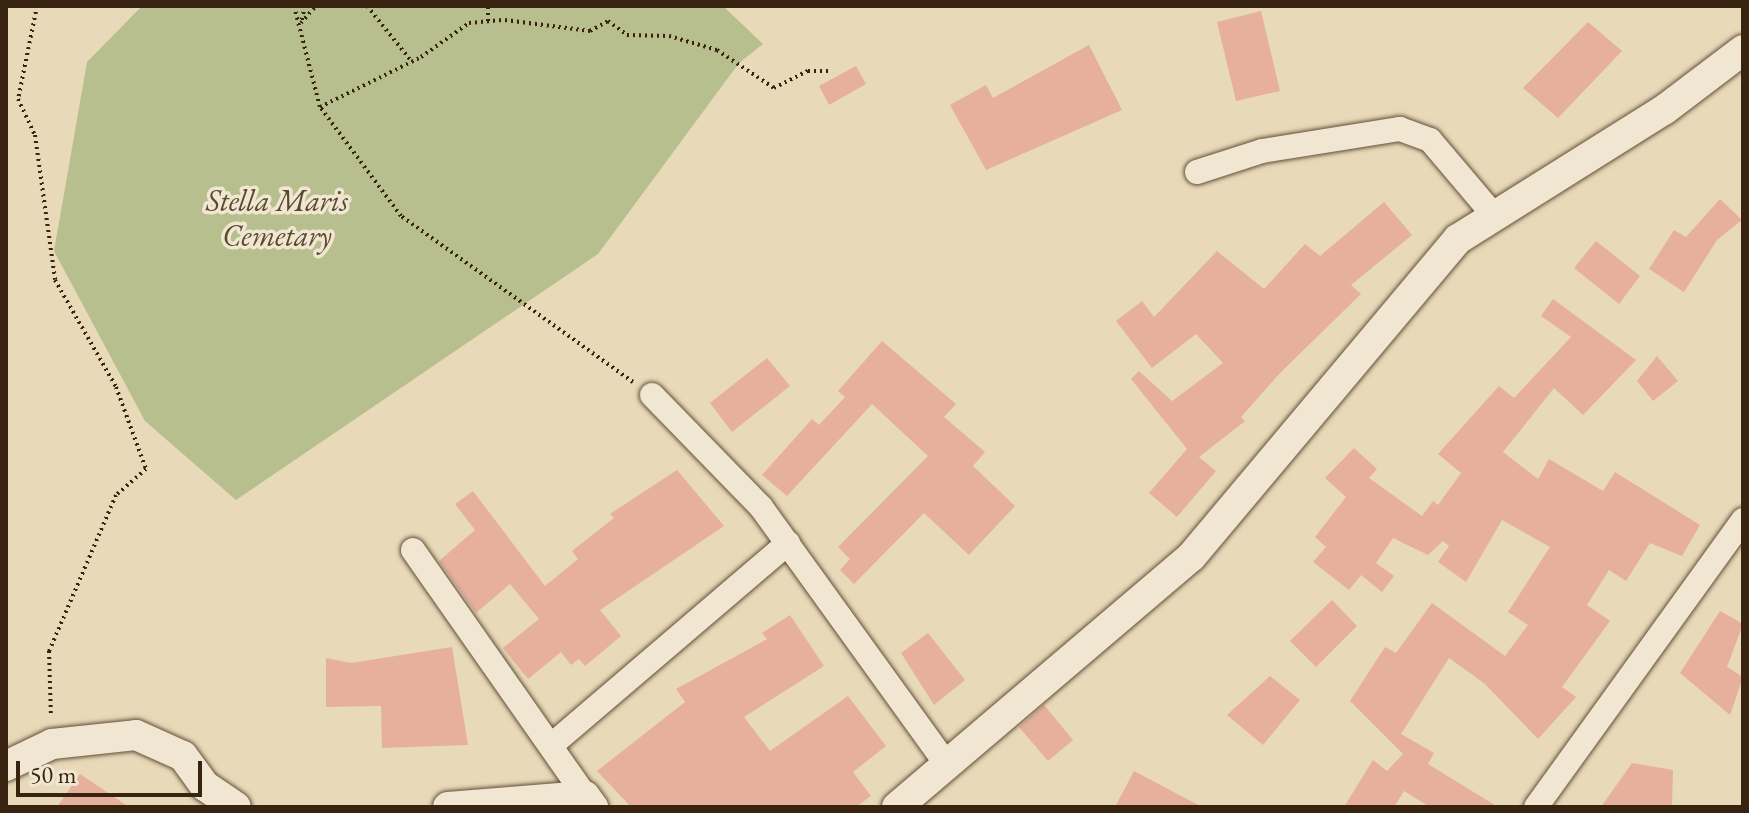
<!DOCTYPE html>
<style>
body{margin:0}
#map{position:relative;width:1749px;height:813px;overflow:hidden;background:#e8d9b8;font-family:"EB Garamond",serif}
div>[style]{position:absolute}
.green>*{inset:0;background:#b8bf8e}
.building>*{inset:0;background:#e6b09d}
.path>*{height:4px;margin-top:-2px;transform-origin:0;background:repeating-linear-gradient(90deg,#37230f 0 2px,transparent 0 6px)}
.roads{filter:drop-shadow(0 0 2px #635039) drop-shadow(0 0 2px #635039)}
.minor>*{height:24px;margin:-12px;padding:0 12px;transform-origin:12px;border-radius:12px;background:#f0e6d1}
.tertiary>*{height:30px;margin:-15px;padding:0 15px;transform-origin:15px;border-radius:15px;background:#f0e6d1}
span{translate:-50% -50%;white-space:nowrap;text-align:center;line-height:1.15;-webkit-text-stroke:7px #f0e6d1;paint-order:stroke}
.park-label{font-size:30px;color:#574a2f;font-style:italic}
.frame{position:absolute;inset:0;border:8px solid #37230f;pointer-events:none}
.scale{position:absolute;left:16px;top:761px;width:186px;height:36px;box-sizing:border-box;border:4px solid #37230f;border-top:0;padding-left:10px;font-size:24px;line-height:28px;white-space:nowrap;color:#37230f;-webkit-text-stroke:6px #f0e6d1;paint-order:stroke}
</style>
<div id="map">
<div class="green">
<i style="clip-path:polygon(142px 6px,723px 6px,763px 44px,739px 63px,598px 254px,236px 500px,145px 421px,54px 251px,87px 62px)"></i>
</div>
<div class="building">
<i style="clip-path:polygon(1261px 11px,1280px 91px,1236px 101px,1217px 22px)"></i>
<i style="clip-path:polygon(1588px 22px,1622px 51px,1558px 118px,1523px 88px)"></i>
<i style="clip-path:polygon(1089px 45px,1122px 110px,986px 170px,950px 105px,986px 85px,993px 98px)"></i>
<i style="clip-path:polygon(856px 66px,866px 84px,829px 105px,819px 86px)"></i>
<i style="clip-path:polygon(1720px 199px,1742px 220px,1717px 240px,1684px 292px,1649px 269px,1674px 230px,1686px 237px)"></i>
<i style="clip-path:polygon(1384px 202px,1412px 235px,1351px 285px,1361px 294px,1280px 373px,1241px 417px,1245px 421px,1199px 457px,1216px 471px,1177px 517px,1149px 493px,1187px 449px,1131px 379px,1139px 371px,1172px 401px,1223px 363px,1196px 334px,1152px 368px,1116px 321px,1142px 301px,1154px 317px,1217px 251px,1264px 289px,1305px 244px,1320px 256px)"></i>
<i style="clip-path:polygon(1596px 241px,1640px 276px,1619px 304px,1574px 268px)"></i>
<i style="clip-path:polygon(1553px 299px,1636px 360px,1583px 415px,1554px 388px,1503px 452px,1538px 479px,1549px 459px,1603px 491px,1615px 472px,1700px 525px,1682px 556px,1650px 543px,1626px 581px,1609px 570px,1587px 605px,1610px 621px,1562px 687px,1576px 697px,1538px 739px,1485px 684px,1449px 658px,1401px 734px,1434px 753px,1428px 764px,1498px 807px,1430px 807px,1404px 791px,1394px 807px,1344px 807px,1373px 760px,1387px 771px,1403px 754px,1350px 701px,1385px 647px,1396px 653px,1432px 603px,1505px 656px,1528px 625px,1508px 612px,1550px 547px,1502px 520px,1466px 582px,1438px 562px,1449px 546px,1443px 541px,1428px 555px,1393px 538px,1376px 563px,1394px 576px,1382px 592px,1361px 575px,1349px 590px,1313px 562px,1326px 547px,1315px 537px,1346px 497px,1325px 478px,1354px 448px,1377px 469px,1369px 478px,1422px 516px,1433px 501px,1438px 505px,1461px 473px,1438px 454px,1499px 386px,1514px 398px,1571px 337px,1541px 316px)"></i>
<i style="clip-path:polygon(882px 341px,956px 404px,944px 417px,985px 452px,973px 466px,1015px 506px,969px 555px,924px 513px,854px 584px,840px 570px,850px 559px,838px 547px,928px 456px,872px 404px,787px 496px,762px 475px,812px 419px,819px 425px,845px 397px,838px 391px)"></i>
<i style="clip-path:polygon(1657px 356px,1678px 381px,1653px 401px,1637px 381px)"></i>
<i style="clip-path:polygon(767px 358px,790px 386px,732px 432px,710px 403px)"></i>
<i style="clip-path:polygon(677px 470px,724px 526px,600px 610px,621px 636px,585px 666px,579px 659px,571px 665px,561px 652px,528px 679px,503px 648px,539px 619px,510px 584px,476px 613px,439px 561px,475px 530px,455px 504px,473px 491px,545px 586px,578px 559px,572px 551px,614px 518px,610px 514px)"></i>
<i style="clip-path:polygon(1332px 600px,1357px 626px,1316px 667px,1290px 641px)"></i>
<i style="clip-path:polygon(1720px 611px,1743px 624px,1727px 667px,1743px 677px,1730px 715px,1680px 673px)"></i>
<i style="clip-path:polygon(790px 615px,824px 666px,744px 717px,770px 751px,848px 696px,886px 746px,853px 772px,871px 796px,856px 807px,631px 807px,597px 771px,685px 702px,676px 689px,767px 639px,762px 633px)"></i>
<i style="clip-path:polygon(928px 633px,965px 680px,934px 705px,901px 653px)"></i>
<i style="clip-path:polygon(452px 647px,468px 745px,382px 748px,381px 706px,326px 707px,326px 658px,351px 663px)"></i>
<i style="clip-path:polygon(1270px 676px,1300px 700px,1263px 745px,1227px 715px)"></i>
<i style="clip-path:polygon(1044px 705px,1073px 740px,1048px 761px,1019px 727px)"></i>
<i style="clip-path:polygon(1632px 763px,1673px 770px,1672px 807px,1601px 807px)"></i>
<i style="clip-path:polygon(1134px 771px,1202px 807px,1115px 807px)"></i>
<i style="clip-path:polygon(80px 774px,129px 807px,57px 807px)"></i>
</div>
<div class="path">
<i style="left:37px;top:6px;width:95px;rotate:101.5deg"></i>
<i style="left:18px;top:99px;width:40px;rotate:65deg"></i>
<i style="left:35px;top:135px;width:146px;rotate:82.1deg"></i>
<i style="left:55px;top:280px;width:123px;rotate:60.3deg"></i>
<i style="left:116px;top:387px;width:87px;rotate:69.9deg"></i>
<i style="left:146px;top:469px;width:40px;rotate:139deg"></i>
<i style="left:116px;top:495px;width:170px;rotate:113.2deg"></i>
<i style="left:49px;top:651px;width:66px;rotate:88.3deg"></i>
<i style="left:294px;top:6px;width:104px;rotate:75.6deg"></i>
<i style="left:305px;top:6px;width:17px;rotate:103deg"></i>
<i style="left:301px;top:23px;width:23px;rotate:-49deg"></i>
<i style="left:367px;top:6px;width:72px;rotate:51.2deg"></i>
<i style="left:488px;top:21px;width:15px;rotate:-90deg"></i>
<i style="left:633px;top:382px;width:285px;rotate:-144.4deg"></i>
<i style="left:401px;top:216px;width:136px;rotate:-126.6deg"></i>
<i style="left:320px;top:107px;width:113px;rotate:-26.3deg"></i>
<i style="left:421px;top:57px;width:59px;rotate:-35.3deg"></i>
<i style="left:469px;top:23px;width:36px;rotate:-5deg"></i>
<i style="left:505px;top:20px;width:86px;rotate:7.4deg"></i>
<i style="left:590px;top:31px;width:21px;rotate:-29deg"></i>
<i style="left:608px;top:21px;width:24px;rotate:36deg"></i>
<i style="left:627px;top:35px;width:42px;rotate:1.4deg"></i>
<i style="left:669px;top:36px;width:50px;rotate:16.3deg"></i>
<i style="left:717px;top:50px;width:69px;rotate:33.7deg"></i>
<i style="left:774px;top:88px;width:38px;rotate:-27deg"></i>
<i style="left:808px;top:71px;width:20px"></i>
</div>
<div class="roads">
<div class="minor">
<i style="left:1197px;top:172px;width:68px;rotate:-17.9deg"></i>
<i style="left:1262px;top:151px;width:140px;rotate:-9.1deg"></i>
<i style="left:1400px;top:129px;width:32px;rotate:20deg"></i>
<i style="left:1430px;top:140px;width:96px;rotate:49.7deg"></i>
<i style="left:652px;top:395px;width:156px;rotate:45.8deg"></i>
<i style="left:761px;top:507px;width:313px;rotate:54.2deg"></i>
<i style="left:413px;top:550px;width:300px;rotate:55deg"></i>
<i style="left:554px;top:743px;width:308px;rotate:-40.5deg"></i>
<i style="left:1536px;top:807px;width:354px;rotate:-54.2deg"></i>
</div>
<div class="tertiary">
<i style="left:6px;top:766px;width:51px;rotate:-25.6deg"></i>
<i style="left:52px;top:744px;width:84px;rotate:-6.1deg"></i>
<i style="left:136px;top:735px;width:51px;rotate:24.1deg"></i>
<i style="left:183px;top:756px;width:37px;rotate:54deg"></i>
<i style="left:205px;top:786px;width:37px;rotate:34deg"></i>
<i style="left:448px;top:807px;width:137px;rotate:-4.6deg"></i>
<i style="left:585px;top:796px;width:14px;rotate:54deg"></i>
<i style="left:897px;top:807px;width:386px;rotate:-40.4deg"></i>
<i style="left:1191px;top:557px;width:415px;rotate:-50deg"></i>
<i style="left:1458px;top:239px;width:243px;rotate:-32.1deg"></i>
<i style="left:1664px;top:110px;width:99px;rotate:-37.2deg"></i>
</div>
</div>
<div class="park-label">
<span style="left:277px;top:218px">Stella Maris<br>Cemetary</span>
</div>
<div class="frame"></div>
<div class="scale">50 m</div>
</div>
